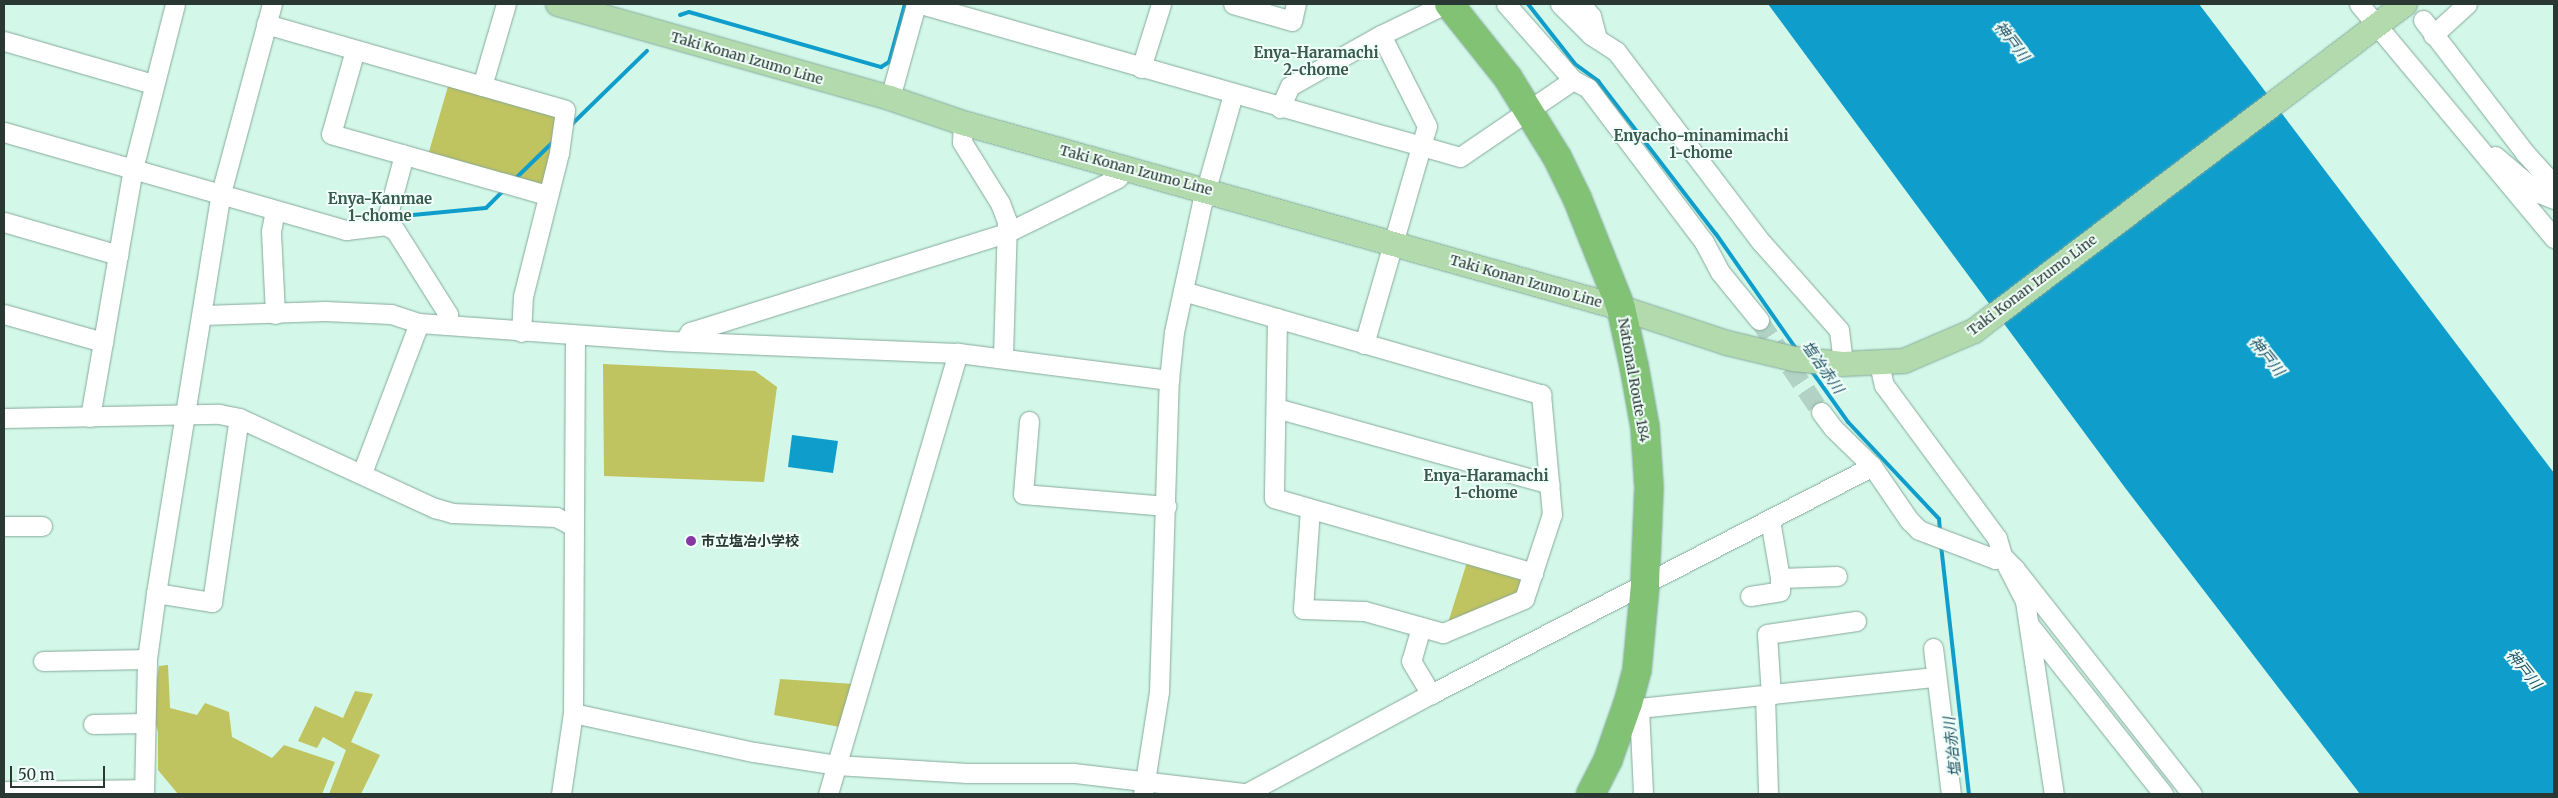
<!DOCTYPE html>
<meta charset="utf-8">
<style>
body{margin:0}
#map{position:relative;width:2558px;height:798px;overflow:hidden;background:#d3f8e9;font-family:Merriweather,"Noto Sans JP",serif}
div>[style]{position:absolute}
.green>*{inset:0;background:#bfc360}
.water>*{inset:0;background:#0f9ecc}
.stream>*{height:4px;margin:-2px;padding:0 2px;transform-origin:2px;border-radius:2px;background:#0f9ecc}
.minor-tunnel>*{height:19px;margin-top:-9.5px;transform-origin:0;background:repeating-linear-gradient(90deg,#b1d2c4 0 19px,transparent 0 28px)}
.roads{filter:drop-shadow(0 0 1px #86a99b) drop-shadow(0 0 1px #86a99b)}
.minor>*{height:19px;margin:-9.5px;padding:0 9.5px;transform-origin:9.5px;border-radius:9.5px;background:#fff}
.major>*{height:24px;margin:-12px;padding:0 12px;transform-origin:12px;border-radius:12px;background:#b3daac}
.highway>*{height:28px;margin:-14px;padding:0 14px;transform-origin:14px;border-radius:14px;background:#81c274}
.dots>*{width:14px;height:14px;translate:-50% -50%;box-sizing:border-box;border:2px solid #f0fff9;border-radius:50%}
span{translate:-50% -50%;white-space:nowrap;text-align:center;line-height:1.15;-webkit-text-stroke:4px #f0fff9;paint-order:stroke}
.street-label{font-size:14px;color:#293832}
.poi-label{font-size:14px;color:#293832;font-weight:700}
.left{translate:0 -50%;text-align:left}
.water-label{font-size:15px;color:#205165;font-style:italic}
.neighbourhood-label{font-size:15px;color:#38594d;font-weight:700}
.frame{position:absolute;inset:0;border:5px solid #293832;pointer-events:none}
.scale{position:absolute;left:10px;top:766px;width:95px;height:22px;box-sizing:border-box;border:2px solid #293832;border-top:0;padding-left:6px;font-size:15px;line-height:18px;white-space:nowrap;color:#293832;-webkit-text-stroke:4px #f0fff9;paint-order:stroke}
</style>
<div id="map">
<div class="green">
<i style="clip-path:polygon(449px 83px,557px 114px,544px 184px,539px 187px,428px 155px)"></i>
<i style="clip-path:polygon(603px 364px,755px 371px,777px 387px,764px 482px,604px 476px)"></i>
<i style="clip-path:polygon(1468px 559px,1522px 575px,1520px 596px,1447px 626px)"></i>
<i style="clip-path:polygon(168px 665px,170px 708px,197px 715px,205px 703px,229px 712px,232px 737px,272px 758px,284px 745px,335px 762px,322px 794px,178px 794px,158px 770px,158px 732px,152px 711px,159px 666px)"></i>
<i style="clip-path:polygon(780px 679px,854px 684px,840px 727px,774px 715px)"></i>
<i style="clip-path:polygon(355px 691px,373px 694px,351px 742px,380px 755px,361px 794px,329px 794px,346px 750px,323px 737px,317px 748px,298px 741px,315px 706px,343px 718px)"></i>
</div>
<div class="water">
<i style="clip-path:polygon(1768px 4px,2199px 4px,2554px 473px,2554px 794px,2360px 794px,2126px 489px)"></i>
<i style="clip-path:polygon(792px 435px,838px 441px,833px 473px,788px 467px)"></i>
</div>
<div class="stream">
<i style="left:1528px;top:4px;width:76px;rotate:51.9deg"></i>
<i style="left:1575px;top:64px;width:29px;rotate:36deg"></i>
<i style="left:1598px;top:81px;width:193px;rotate:52.4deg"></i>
<i style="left:1716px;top:234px;width:141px;rotate:55.1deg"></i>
<i style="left:680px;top:15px;width:9px;rotate:-18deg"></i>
<i style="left:689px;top:12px;width:200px;rotate:16deg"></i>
<i style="left:881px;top:67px;width:9px;rotate:-32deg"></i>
<i style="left:889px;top:62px;width:60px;rotate:-74.6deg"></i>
<i style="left:569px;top:127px;width:109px;rotate:-44.3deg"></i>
<i style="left:515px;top:179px;width:53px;rotate:-44.2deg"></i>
<i style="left:392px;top:217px;width:94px;rotate:-5.5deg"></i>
<i style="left:486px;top:208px;width:27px;rotate:-45deg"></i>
<i style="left:1811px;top:370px;width:64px;rotate:54.6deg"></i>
<i style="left:1848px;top:422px;width:133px;rotate:46.8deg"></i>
<i style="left:1939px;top:519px;width:12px;rotate:85deg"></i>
<i style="left:1941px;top:545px;width:251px;rotate:83.6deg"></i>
</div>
<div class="minor-tunnel">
<i style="left:1759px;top:320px;width:111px;rotate:56deg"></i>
</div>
<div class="roads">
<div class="minor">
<i style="left:921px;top:4px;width:560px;rotate:15.85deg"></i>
<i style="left:1460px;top:157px;width:137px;rotate:-34.3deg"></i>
<i style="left:1233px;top:4px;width:61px;rotate:16.1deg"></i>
<i style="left:1292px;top:21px;width:17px;rotate:-77deg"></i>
<i style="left:1506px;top:4px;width:101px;rotate:48.6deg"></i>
<i style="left:1573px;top:80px;width:17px;rotate:28deg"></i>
<i style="left:1588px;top:88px;width:193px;rotate:53deg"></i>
<i style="left:1704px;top:242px;width:34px;rotate:62deg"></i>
<i style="left:1720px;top:272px;width:62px;rotate:50.9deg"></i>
<i style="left:1560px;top:4px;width:44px;rotate:45deg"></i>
<i style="left:1591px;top:35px;width:30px;rotate:33deg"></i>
<i style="left:1616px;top:51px;width:241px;rotate:52.8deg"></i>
<i style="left:1762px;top:243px;width:116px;rotate:48.5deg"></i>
<i style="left:1839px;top:330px;width:34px;rotate:83deg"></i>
<i style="left:1581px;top:4px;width:16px;rotate:50deg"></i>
<i style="left:1591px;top:16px;width:23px;rotate:75deg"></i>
<i style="left:2359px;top:4px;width:305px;rotate:50.2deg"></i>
<i style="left:2423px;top:20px;width:168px;rotate:52.5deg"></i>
<i style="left:2525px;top:153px;width:43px;rotate:47.8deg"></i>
<i style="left:266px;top:24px;width:311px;rotate:16deg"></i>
<i style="left:565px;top:110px;width:43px;rotate:97.9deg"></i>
<i style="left:559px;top:153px;width:147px;rotate:104.1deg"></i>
<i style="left:523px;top:296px;width:36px;rotate:93deg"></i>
<i style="left:2433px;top:35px;width:46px;rotate:-42.4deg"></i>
<i style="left:4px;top:41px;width:155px;rotate:16.1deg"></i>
<i style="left:355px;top:50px;width:87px;rotate:105.9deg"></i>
<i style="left:331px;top:134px;width:224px;rotate:15.8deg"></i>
<i style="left:1141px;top:68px;width:67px;rotate:-72.6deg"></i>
<i style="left:482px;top:86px;width:85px;rotate:-73.7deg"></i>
<i style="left:890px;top:98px;width:98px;rotate:-74.5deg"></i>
<i style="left:1280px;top:108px;width:24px;rotate:-66deg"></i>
<i style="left:1290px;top:86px;width:104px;rotate:-29.3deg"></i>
<i style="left:1381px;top:35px;width:71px;rotate:-25.8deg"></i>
<i style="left:963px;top:123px;width:19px;rotate:93deg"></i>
<i style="left:962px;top:142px;width:72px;rotate:58.1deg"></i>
<i style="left:1000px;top:203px;width:19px;rotate:69deg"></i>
<i style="left:1007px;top:221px;width:137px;rotate:91.7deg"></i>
<i style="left:4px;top:132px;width:356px;rotate:16deg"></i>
<i style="left:346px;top:230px;width:39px;rotate:-7deg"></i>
<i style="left:385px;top:225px;width:73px;rotate:-74.8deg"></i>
<i style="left:2495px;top:156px;width:57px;rotate:40.1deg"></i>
<i style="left:2539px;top:193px;width:16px;rotate:22deg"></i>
<i style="left:4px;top:222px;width:119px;rotate:16.1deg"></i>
<i style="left:385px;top:225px;width:11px;rotate:27deg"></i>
<i style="left:395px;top:230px;width:99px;rotate:57.8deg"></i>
<i style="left:448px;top:314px;width:11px;rotate:90deg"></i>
<i style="left:1183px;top:291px;width:373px;rotate:16.1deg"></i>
<i style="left:1541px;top:394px;width:121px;rotate:84.8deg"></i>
<i style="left:1552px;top:514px;width:89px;rotate:108.2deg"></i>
<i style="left:1524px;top:599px;width:88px;rotate:157.2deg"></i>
<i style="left:1443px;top:633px;width:82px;rotate:-164.4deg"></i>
<i style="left:1364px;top:611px;width:61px;rotate:-178.1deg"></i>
<i style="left:1303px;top:609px;width:99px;rotate:-86deg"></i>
<i style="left:4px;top:314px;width:103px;rotate:15.8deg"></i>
<i style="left:275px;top:314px;width:83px;rotate:-92.8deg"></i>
<i style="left:271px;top:231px;width:21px;rotate:-79deg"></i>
<i style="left:203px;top:315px;width:122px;rotate:-1.9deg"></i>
<i style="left:325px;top:311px;width:66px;rotate:2.6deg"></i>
<i style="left:391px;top:314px;width:29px;rotate:18deg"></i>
<i style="left:1277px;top:318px;width:180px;rotate:91deg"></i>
<i style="left:1274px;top:498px;width:270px;rotate:16.1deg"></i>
<i style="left:684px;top:341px;width:11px;rotate:-56deg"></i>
<i style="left:690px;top:332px;width:331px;rotate:-17.4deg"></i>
<i style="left:1006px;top:233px;width:125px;rotate:-26.2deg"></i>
<i style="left:1364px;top:344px;width:227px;rotate:-73.9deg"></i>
<i style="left:1427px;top:126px;width:102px;rotate:-116.8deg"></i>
<i style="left:1879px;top:364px;width:22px;rotate:77deg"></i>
<i style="left:1884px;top:385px;width:190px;rotate:53.6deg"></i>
<i style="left:1997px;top:538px;width:19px;rotate:74deg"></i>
<i style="left:2002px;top:556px;width:51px;rotate:62.9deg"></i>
<i style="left:2025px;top:601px;width:195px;rotate:81.5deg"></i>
<i style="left:1276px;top:408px;width:284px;rotate:15.5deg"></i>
<i style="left:1821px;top:412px;width:20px;rotate:53deg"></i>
<i style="left:1833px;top:428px;width:54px;rotate:44.3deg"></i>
<i style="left:1872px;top:466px;width:65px;rotate:55.6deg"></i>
<i style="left:1909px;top:520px;width:14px;rotate:45deg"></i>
<i style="left:1919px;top:530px;width:81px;rotate:20.9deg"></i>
<i style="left:1995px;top:559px;width:8px;rotate:-23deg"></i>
<i style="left:2002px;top:556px;width:18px;rotate:45deg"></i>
<i style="left:2015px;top:569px;width:286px;rotate:51.8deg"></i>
<i style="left:90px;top:417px;width:252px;rotate:-80.2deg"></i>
<i style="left:133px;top:169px;width:170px;rotate:-75.7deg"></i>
<i style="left:4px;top:418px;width:215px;rotate:-1.1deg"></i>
<i style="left:219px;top:414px;width:20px;rotate:11deg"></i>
<i style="left:239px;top:418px;width:216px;rotate:24.7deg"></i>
<i style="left:435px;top:508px;width:18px;rotate:16deg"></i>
<i style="left:452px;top:513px;width:104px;rotate:2.2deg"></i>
<i style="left:556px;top:517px;width:18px;rotate:27deg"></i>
<i style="left:1029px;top:421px;width:73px;rotate:94.7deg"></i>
<i style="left:1023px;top:494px;width:144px;rotate:4.8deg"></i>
<i style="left:362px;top:473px;width:160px;rotate:-69.2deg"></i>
<i style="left:419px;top:323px;width:251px;rotate:4.1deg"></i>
<i style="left:669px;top:341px;width:289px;rotate:2.4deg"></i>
<i style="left:958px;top:353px;width:213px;rotate:7.3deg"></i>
<i style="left:1770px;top:520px;width:59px;rotate:80.2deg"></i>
<i style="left:1780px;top:578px;width:57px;rotate:-2deg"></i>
<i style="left:4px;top:526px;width:38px"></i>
<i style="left:156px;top:593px;width:57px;rotate:9.1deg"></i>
<i style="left:212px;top:602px;width:186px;rotate:-81.7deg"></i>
<i style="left:1750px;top:596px;width:30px;rotate:-9deg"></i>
<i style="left:1780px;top:591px;width:13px;rotate:-90deg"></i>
<i style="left:2030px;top:626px;width:214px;rotate:51.6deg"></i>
<i style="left:1421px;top:627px;width:35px;rotate:106deg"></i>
<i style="left:1411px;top:661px;width:39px;rotate:59deg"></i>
<i style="left:1933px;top:648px;width:147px;rotate:83deg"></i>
<i style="left:43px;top:661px;width:104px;rotate:-1.1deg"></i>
<i style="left:1771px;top:695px;width:61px;rotate:-93.8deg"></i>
<i style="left:1767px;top:634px;width:90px;rotate:-8.3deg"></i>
<i style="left:1765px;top:696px;width:98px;rotate:88.2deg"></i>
<i style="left:1628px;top:703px;width:12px;rotate:24deg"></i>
<i style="left:1639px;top:708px;width:86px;rotate:87.3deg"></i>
<i style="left:1639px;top:708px;width:298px;rotate:-6deg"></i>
<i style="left:573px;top:713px;width:185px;rotate:12.2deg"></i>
<i style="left:754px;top:752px;width:83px;rotate:9deg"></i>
<i style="left:836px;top:765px;width:131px;rotate:3.5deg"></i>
<i style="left:967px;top:773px;width:107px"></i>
<i style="left:1074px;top:773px;width:180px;rotate:6.7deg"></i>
<i style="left:93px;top:724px;width:51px;rotate:-1.1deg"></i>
<i style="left:4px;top:791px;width:140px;rotate:-0.8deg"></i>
<i style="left:144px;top:794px;width:135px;rotate:-88.7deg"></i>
<i style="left:147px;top:659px;width:67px;rotate:-82.2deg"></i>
<i style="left:156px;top:593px;width:405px;rotate:-80.8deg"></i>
<i style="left:221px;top:193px;width:196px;rotate:-74.9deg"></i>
<i style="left:561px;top:794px;width:82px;rotate:-81.6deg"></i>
<i style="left:573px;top:713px;width:378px;rotate:-89.7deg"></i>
<i style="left:828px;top:794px;width:460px;rotate:-73.6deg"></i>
<i style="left:1143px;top:794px;width:103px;rotate:-81.1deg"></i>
<i style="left:1159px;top:692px;width:312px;rotate:-88.2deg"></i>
<i style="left:1169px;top:380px;width:48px;rotate:-84.1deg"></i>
<i style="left:1174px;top:332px;width:132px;rotate:-77.8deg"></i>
<i style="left:1202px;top:203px;width:113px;rotate:-74.1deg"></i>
<i style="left:1245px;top:794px;width:211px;rotate:-28.3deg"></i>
<i style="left:1431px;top:694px;width:496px;rotate:-27.3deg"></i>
</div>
<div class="major">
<i style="left:558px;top:4px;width:345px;rotate:15.8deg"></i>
<i style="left:890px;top:98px;width:77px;rotate:18.9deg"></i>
<i style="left:963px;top:123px;width:684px;rotate:15.7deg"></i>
<i style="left:1621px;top:308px;width:112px;rotate:18.3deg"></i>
<i style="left:1727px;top:343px;width:69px;rotate:13.4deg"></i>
<i style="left:1794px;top:359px;width:49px;rotate:5.8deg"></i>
<i style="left:1843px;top:364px;width:61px;rotate:-2.8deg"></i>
<i style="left:1904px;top:361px;width:76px;rotate:-23.2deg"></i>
<i style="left:1974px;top:331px;width:541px;rotate:-37.19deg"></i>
</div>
<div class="highway">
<i style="left:1449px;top:4px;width:95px;rotate:51.4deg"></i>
<i style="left:1508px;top:78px;width:93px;rotate:58.2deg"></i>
<i style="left:1557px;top:157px;width:46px;rotate:64deg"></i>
<i style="left:1577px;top:198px;width:118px;rotate:68.2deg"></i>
<i style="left:1621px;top:308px;width:59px;rotate:77.4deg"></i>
<i style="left:1634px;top:366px;width:62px;rotate:79.8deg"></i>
<i style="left:1645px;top:427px;width:61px;rotate:86.2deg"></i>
<i style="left:1649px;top:488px;width:97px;rotate:92.4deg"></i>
<i style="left:1645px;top:585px;width:85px;rotate:95.4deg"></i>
<i style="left:1637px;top:670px;width:34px;rotate:105deg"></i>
<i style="left:1628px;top:703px;width:60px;rotate:109.3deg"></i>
<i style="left:1608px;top:760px;width:38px;rotate:117deg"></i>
</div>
</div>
<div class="dots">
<i style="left:691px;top:541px;background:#8836a6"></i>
</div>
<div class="street-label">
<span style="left:747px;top:58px;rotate:16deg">Taki Konan Izumo Line</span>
<span style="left:1136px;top:170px;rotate:15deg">Taki Konan Izumo Line</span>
<span style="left:1526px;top:281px;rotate:16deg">Taki Konan Izumo Line</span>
<span style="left:2032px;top:285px;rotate:-37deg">Taki Konan Izumo Line</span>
<span style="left:1634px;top:380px;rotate:80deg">National Route 184</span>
</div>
<div class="poi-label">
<span class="left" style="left:701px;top:541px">市立塩冶小学校</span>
</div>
<div class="water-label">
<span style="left:2012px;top:41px;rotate:52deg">神戸川</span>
<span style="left:2267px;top:356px;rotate:51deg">神戸川</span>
<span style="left:1823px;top:367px;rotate:55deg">塩冶赤川</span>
<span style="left:2524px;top:669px;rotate:51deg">神戸川</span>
<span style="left:1952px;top:747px;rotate:-96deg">塩冶赤川</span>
</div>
<div class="neighbourhood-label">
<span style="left:1316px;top:61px">Enya-Haramachi<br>2-chome</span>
<span style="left:1701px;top:144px">Enyacho-minamimachi<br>1-chome</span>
<span style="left:380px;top:207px">Enya-Kanmae<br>1-chome</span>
<span style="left:1486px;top:484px">Enya-Haramachi<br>1-chome</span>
</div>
<div class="frame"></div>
<div class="scale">50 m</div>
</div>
